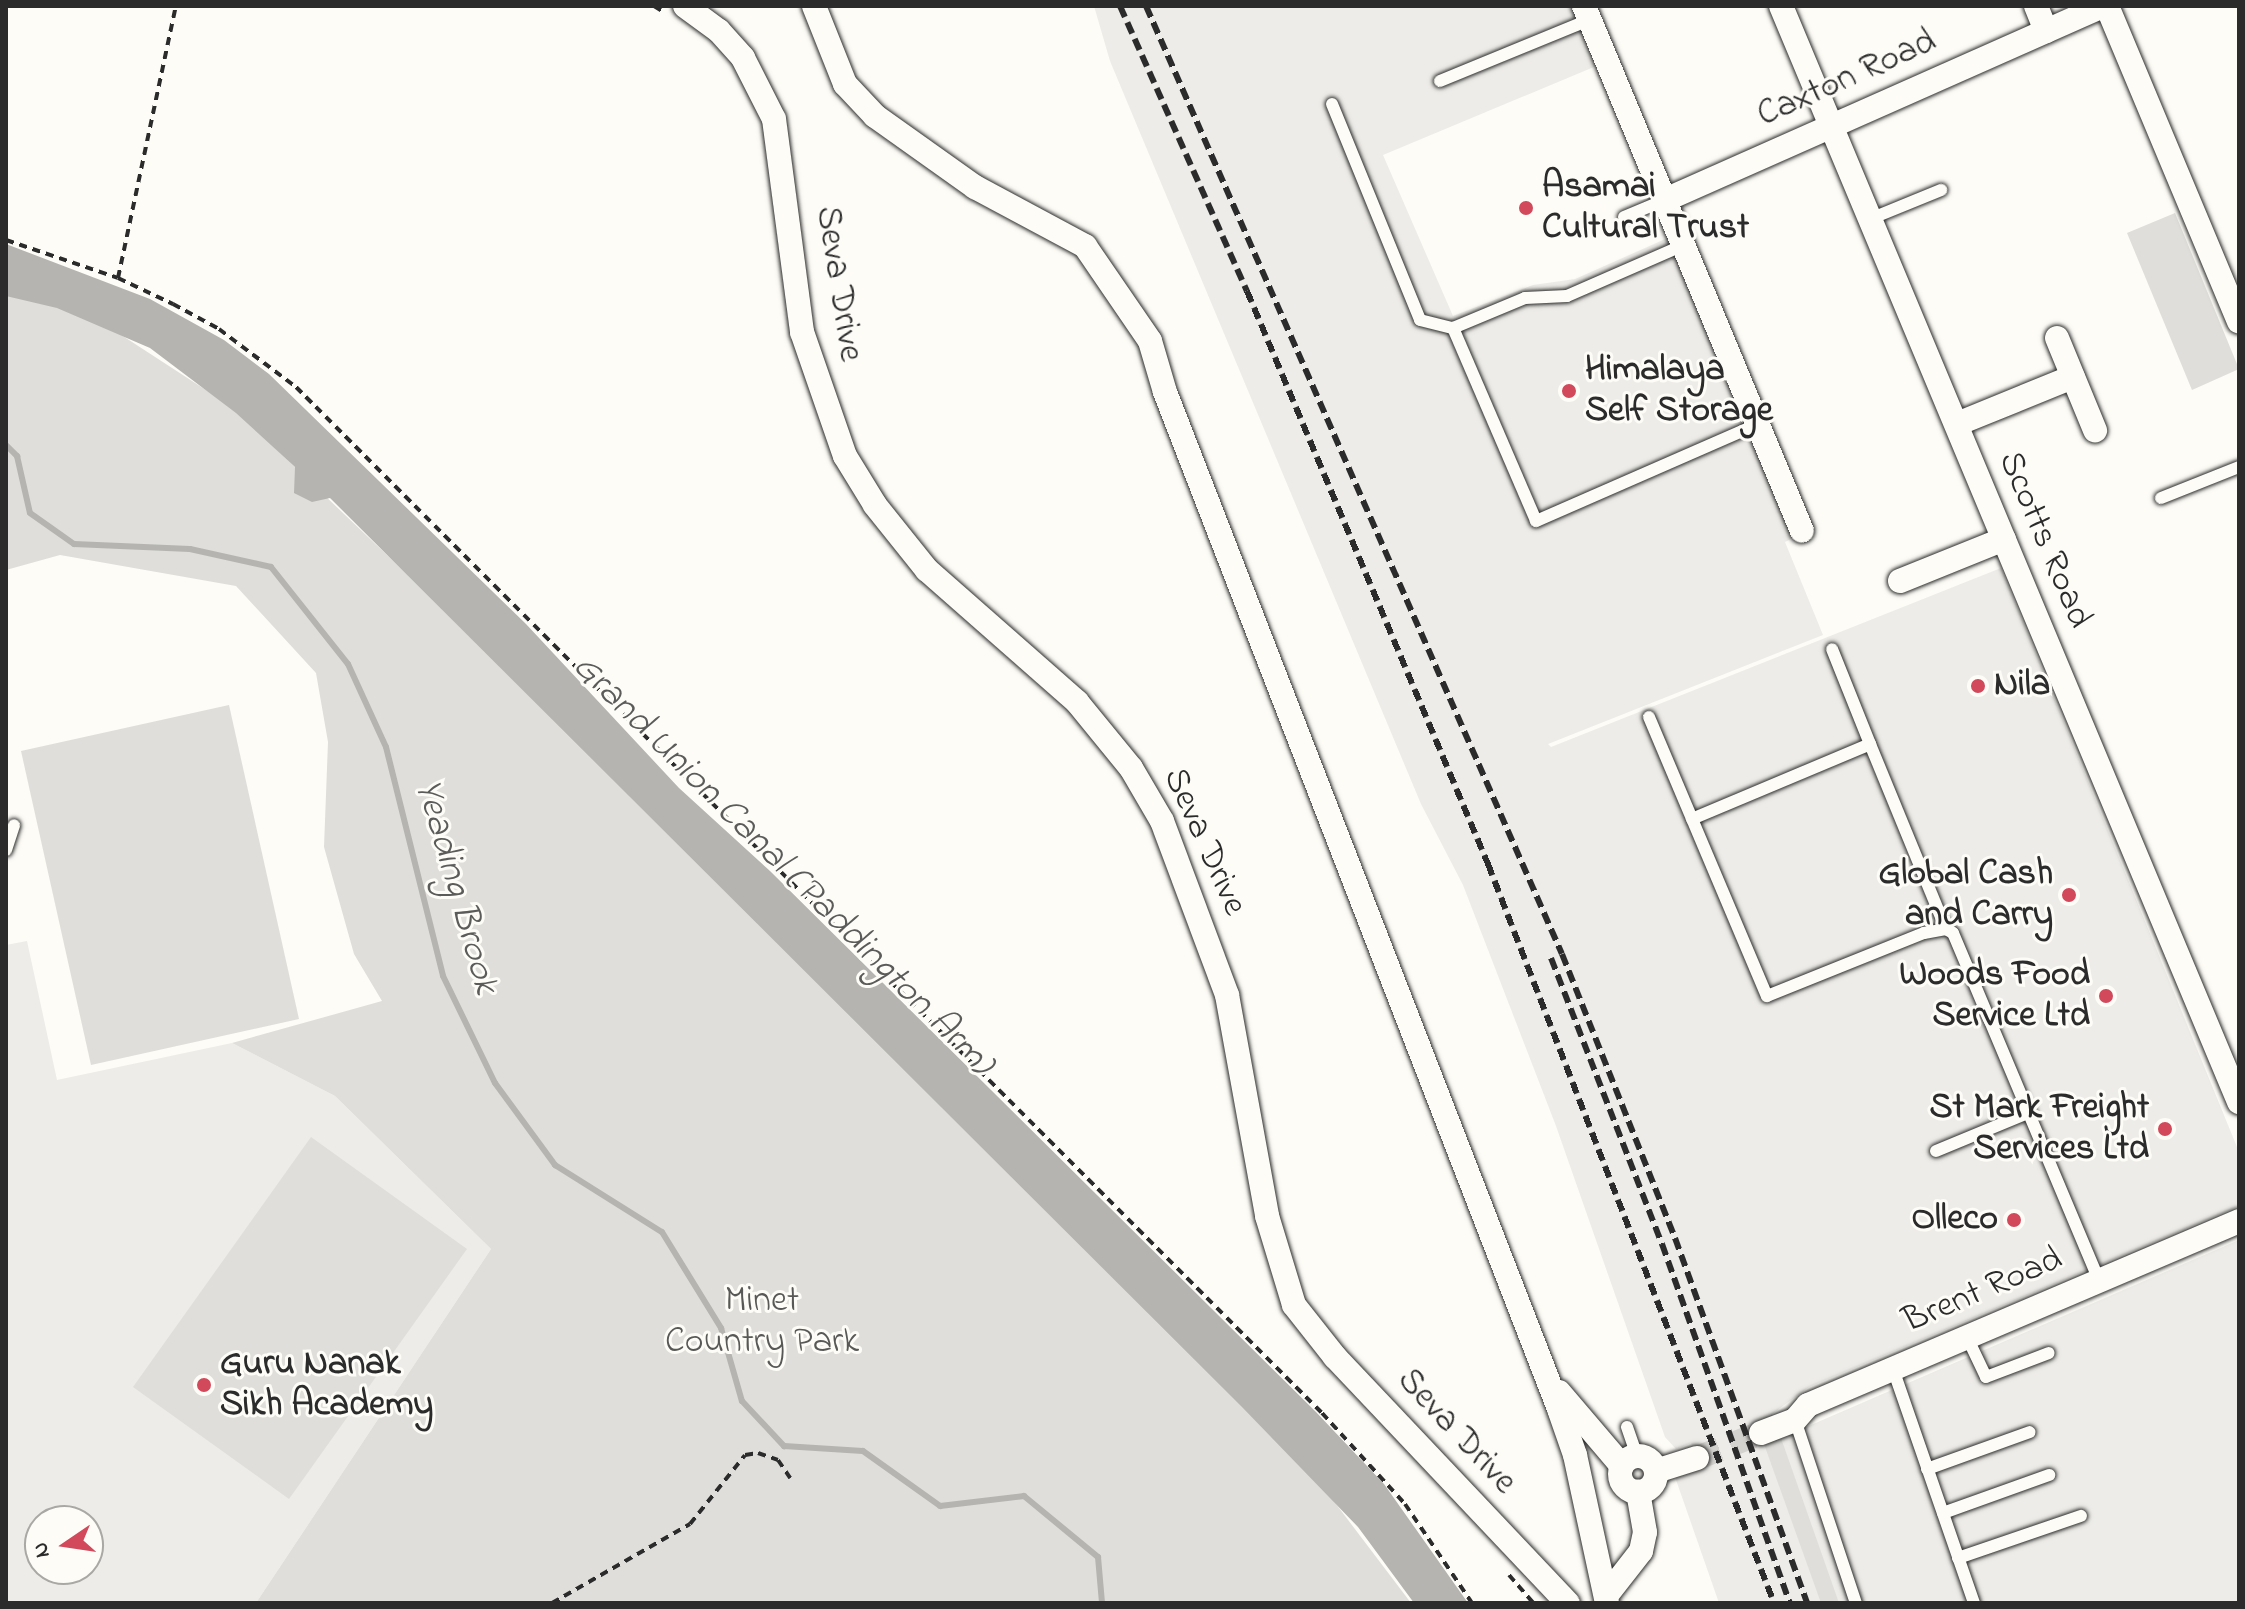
<!DOCTYPE html>
<style>
body{margin:0}
#map{position:relative;width:2245px;height:1609px;overflow:hidden;background:#fdfcf7;font-family:"Indie Flower",sans-serif}
div>[style]{position:absolute}
.built>*{inset:0;background:#edece8}
.green>*{inset:0;background:#dfdeda}
.water>*{inset:0;background:#b5b4b1}
.stream>*{height:6px;margin:-3px;padding:0 3px;transform-origin:3px;border-radius:3px;background:#b5b4b1}
.minor-tunnel>*{height:24px;margin-top:-12px;transform-origin:0;background:repeating-linear-gradient(90deg,#d3d2ce 0 24px,transparent 0 36px)}
.path>*{height:4px;margin-top:-2px;transform-origin:0;background:repeating-linear-gradient(90deg,#2b2b2b 0 8px,transparent 0 14px)}
.roads{filter:drop-shadow(0 0 2px #2b2b2b) drop-shadow(0 0 2px #2b2b2b)}
.service>*{height:12px;margin:-6px;padding:0 6px;transform-origin:6px;border-radius:6px;background:#fdfcf7}
.minor>*{height:24px;margin:-12px;padding:0 12px;transform-origin:12px;border-radius:12px;background:#fdfcf7}
.minor>.ring{margin:-12px;padding:0;box-sizing:content-box;background:none;border:24px solid #fdfcf7;border-radius:50%}
.rail>*{height:6px;margin-top:-3px;transform-origin:0;background:repeating-linear-gradient(90deg,#2b2b2b 0 12px,transparent 0 18px)}
.dots>*{width:22px;height:22px;translate:-50% -50%;box-sizing:border-box;border:4px solid #fdfcf7;border-radius:50%}
span{translate:-50% -50%;white-space:nowrap;text-align:center;line-height:1.15;-webkit-text-stroke:6px #fdfcf7;paint-order:stroke}
.street-label{font-size:36px;color:#2b2b2b}
.poi-label{font-size:36px;color:#2b2b2b;font-weight:700}
.left{translate:0 -50%;text-align:left}
.right{translate:-100% -50%;text-align:right}
.park-label{font-size:36px;color:#585857}
.water-label{font-size:38px;color:#5b5b5a;font-style:italic}
.frame{position:absolute;inset:0;border:8px solid #2b2b2b;pointer-events:none}
.north{position:absolute;left:24px;top:1505px;width:80px;height:80px;box-sizing:border-box;background:#fdfcf7;border:2px solid #a9a8a5;border-radius:50%;rotate:257deg;font-size:22px;font-weight:700;line-height:32px;text-align:center;color:#2b2b2b}
.north::after{content:'';display:block;margin:auto;width:28px;height:36px;background:#d1495b;clip-path:polygon(50% 0,100% 100%,50% 72%,0 100%)}
</style>
<div id="map">
<div class="built">
<i style="clip-path:polygon(1094px 6px,1576px 6px,1601px 64px,1383px 155px,1453px 316px,1533px 285px,1575px 279px,1672px 236px,1799px 535px,1785px 542px,1823px 635px,1548px 744px,1551px 747px,2001px 568px,2239px 1152px,2239px 1206px,1809px 1387px,1772px 1414px,1781px 1438px,2239px 1240px,2239px 1603px,1719px 1603px,1675px 1477px,1701px 1467px,1691px 1443px,1676px 1449px,1665px 1437px,1556px 1126px,1463px 885px,1421px 804px,1110px 61px)"></i>
<i style="clip-path:polygon(evenodd,27px 941px,57px 1080px,232px 1043px,335px 1096px,491px 1249px,256px 1603px,6px 1603px,6px 945px,27px 941px,40px 1521px,88px 1521px,88px 1569px,40px 1569px,40px 1521px)"></i>
</div>
<div class="green">
<i style="clip-path:polygon(2175px 213px,2239px 369px,2192px 390px,2127px 233px)"></i>
<i style="clip-path:polygon(6px 295px,89px 314px,232px 407px,611px 769px,1314px 1475px,1411px 1603px,256px 1603px,491px 1249px,335px 1096px,232px 1043px,382px 1001px,354px 954px,324px 847px,328px 742px,316px 673px,236px 586px,60px 555px,6px 570px)"></i>
<i style="clip-path:polygon(229px 705px,299px 1019px,91px 1065px,21px 751px)"></i>
<i style="clip-path:polygon(311px 1137px,467px 1249px,289px 1499px,133px 1387px)"></i>
<i style="clip-path:polygon(1781px 1438px,1839px 1603px,1821px 1603px,1764px 1444px)"></i>
</div>
<div class="water">
<i style="clip-path:polygon(6px 244px,150px 299px,224px 340px,269px 374px,526px 624px,679px 788px,770px 871px,1316px 1412px,1384px 1484px,1468px 1603px,1414px 1603px,1358px 1527px,1241px 1406px,330px 498px,312px 502px,294px 493px,295px 467px,236px 413px,150px 348px,57px 308px,6px 296px)"></i>
</div>
<div class="stream">
<i style="left:6px;top:445px;width:16px;rotate:45deg"></i>
<i style="left:17px;top:456px;width:58px;rotate:77.2deg"></i>
<i style="left:30px;top:513px;width:54px;rotate:35.2deg"></i>
<i style="left:74px;top:544px;width:116px;rotate:2.5deg"></i>
<i style="left:190px;top:549px;width:83px;rotate:12.5deg"></i>
<i style="left:271px;top:567px;width:124px;rotate:51.6deg"></i>
<i style="left:348px;top:664px;width:91px;rotate:65.4deg"></i>
<i style="left:386px;top:747px;width:236px;rotate:76deg"></i>
<i style="left:443px;top:976px;width:119px;rotate:64.1deg"></i>
<i style="left:495px;top:1083px;width:102px;rotate:53.8deg"></i>
<i style="left:555px;top:1165px;width:126px;rotate:32.1deg"></i>
<i style="left:662px;top:1232px;width:113px;rotate:58.4deg"></i>
<i style="left:721px;top:1328px;width:76px;rotate:74deg"></i>
<i style="left:742px;top:1401px;width:62px;rotate:47deg"></i>
<i style="left:784px;top:1446px;width:79px;rotate:3.6deg"></i>
<i style="left:863px;top:1451px;width:95px;rotate:35.5deg"></i>
<i style="left:940px;top:1506px;width:85px;rotate:-6.8deg"></i>
<i style="left:1024px;top:1496px;width:96px;rotate:39.5deg"></i>
<i style="left:1098px;top:1557px;width:46px;rotate:85deg"></i>
</div>
<div class="minor-tunnel">
<i style="left:1697px;top:1458px;width:69px;rotate:-21.3deg"></i>
</div>
<div class="path">
<i style="left:654px;top:6px;width:13px;rotate:32deg"></i>
<i style="left:6px;top:240px;width:118px;rotate:18.7deg"></i>
<i style="left:118px;top:278px;width:61px;rotate:25.3deg"></i>
<i style="left:173px;top:304px;width:52px;rotate:28.5deg"></i>
<i style="left:219px;top:329px;width:96px;rotate:37deg"></i>
<i style="left:296px;top:387px;width:1451px;rotate:45deg"></i>
<i style="left:1322px;top:1413px;width:123px;rotate:47.6deg"></i>
<i style="left:1405px;top:1504px;width:120px;rotate:55.9deg"></i>
<i style="left:118px;top:278px;width:278px;rotate:-78deg"></i>
<i style="left:1509px;top:1575px;width:37px;rotate:49deg"></i>
<i style="left:552px;top:1603px;width:159px;rotate:-29.8deg"></i>
<i style="left:690px;top:1524px;width:88px;rotate:-51.4deg"></i>
<i style="left:745px;top:1455px;width:13px;rotate:-9deg"></i>
<i style="left:758px;top:1453px;width:21px;rotate:19deg"></i>
<i style="left:778px;top:1460px;width:22px;rotate:56deg"></i>
</div>
<div class="roads">
<div class="service">
<i style="left:1440px;top:81px;width:161px;rotate:-22.3deg"></i>
<i style="left:1332px;top:104px;width:233px;rotate:67.8deg"></i>
<i style="left:1420px;top:320px;width:34px;rotate:14deg"></i>
<i style="left:1453px;top:328px;width:78px;rotate:-22.6deg"></i>
<i style="left:1525px;top:298px;width:42px;rotate:-2.7deg"></i>
<i style="left:1567px;top:296px;width:128px;rotate:-23.6deg"></i>
<i style="left:1624px;top:217px;width:44px;rotate:-22.5deg"></i>
<i style="left:1870px;top:219px;width:77px;rotate:-22.2deg"></i>
<i style="left:1453px;top:328px;width:210px;rotate:66.7deg"></i>
<i style="left:1536px;top:521px;width:242px;rotate:-23.6deg"></i>
<i style="left:2161px;top:498px;width:84px;rotate:-21.7deg"></i>
<i style="left:1649px;top:717px;width:303px;rotate:67.1deg"></i>
<i style="left:1767px;top:996px;width:169px;rotate:-21.9deg"></i>
<i style="left:1924px;top:933px;width:22px;rotate:-10deg"></i>
<i style="left:1946px;top:929px;width:8px;rotate:30deg"></i>
<i style="left:1953px;top:933px;width:376px;rotate:67.2deg"></i>
<i style="left:1870px;top:744px;width:200px;rotate:67.7deg"></i>
<i style="left:1692px;top:819px;width:193px;rotate:-22.8deg"></i>
<i style="left:1870px;top:744px;width:102px;rotate:-111.8deg"></i>
<i style="left:6px;top:850px;width:26px;rotate:-72deg"></i>
<i style="left:1936px;top:1151px;width:102px;rotate:-22.5deg"></i>
<i style="left:1967px;top:1337px;width:44px;rotate:64.6deg"></i>
<i style="left:1986px;top:1377px;width:67px;rotate:-20.9deg"></i>
<i style="left:1893px;top:1369px;width:248px;rotate:70.9deg"></i>
<i style="left:1795px;top:1420px;width:193px;rotate:71.6deg"></i>
<i style="left:1627px;top:1427px;width:31px;rotate:71deg"></i>
<i style="left:1927px;top:1469px;width:109px;rotate:-19.8deg"></i>
<i style="left:1943px;top:1513px;width:113px;rotate:-19.7deg"></i>
<i style="left:1958px;top:1558px;width:130px;rotate:-18.9deg"></i>
</div>
<div class="minor">
<i style="left:685px;top:6px;width:42px;rotate:36.3deg"></i>
<i style="left:719px;top:31px;width:36px;rotate:48deg"></i>
<i style="left:743px;top:58px;width:68px;rotate:63.1deg"></i>
<i style="left:774px;top:119px;width:215px;rotate:82.5deg"></i>
<i style="left:802px;top:332px;width:131px;rotate:70.9deg"></i>
<i style="left:845px;top:456px;width:57px;rotate:58.5deg"></i>
<i style="left:875px;top:505px;width:83px;rotate:51.3deg"></i>
<i style="left:927px;top:570px;width:200px;rotate:41.3deg"></i>
<i style="left:1077px;top:702px;width:85px;rotate:50.7deg"></i>
<i style="left:1131px;top:768px;width:61px;rotate:59.7deg"></i>
<i style="left:1162px;top:821px;width:186px;rotate:69.5deg"></i>
<i style="left:1227px;top:995px;width:225px;rotate:79.7deg"></i>
<i style="left:1267px;top:1216px;width:93px;rotate:73.1deg"></i>
<i style="left:1294px;top:1305px;width:66px;rotate:51.7deg"></i>
<i style="left:1335px;top:1357px;width:339px;rotate:46.6deg"></i>
<i style="left:814px;top:6px;width:84px;rotate:68.3deg"></i>
<i style="left:845px;top:84px;width:44px;rotate:46.8deg"></i>
<i style="left:875px;top:116px;width:123px;rotate:35.4deg"></i>
<i style="left:975px;top:187px;width:125px;rotate:28.2deg"></i>
<i style="left:1085px;top:246px;width:115px;rotate:55.6deg"></i>
<i style="left:1150px;top:341px;width:53px;rotate:73.6deg"></i>
<i style="left:1165px;top:392px;width:1091px;rotate:68.82deg"></i>
<i style="left:1559px;top:1409px;width:49px;rotate:70.8deg"></i>
<i style="left:1575px;top:1455px;width:151px;rotate:77.8deg"></i>
<i style="left:1584px;top:6px;width:568px;rotate:67.45deg"></i>
<i style="left:1781px;top:6px;width:1188px;rotate:67.32deg"></i>
<i style="left:2036px;top:6px;width:27px;rotate:68deg"></i>
<i style="left:2107px;top:6px;width:342px;rotate:67.3deg"></i>
<i style="left:1665px;top:200px;width:479px;rotate:-23.9deg"></i>
<i style="left:2057px;top:338px;width:100px;rotate:67.6deg"></i>
<i style="left:1957px;top:424px;width:125px;rotate:-22.1deg"></i>
<i style="left:1900px;top:581px;width:112px;rotate:-22deg"></i>
<i style="left:1559px;top:1392px;width:97px;rotate:49.6deg"></i>
<i style="left:1761px;top:1433px;width:36px;rotate:-21deg"></i>
<i style="left:1795px;top:1420px;width:20px;rotate:-49deg"></i>
<i style="left:1808px;top:1405px;width:469px;rotate:-23.1deg"></i>
<i class="ring" style="left:1620px;top:1456px;width:12px;height:12px"></i>
<i style="left:1656px;top:1471px;width:43px;rotate:-17.6deg"></i>
<i style="left:1606px;top:1596px;width:57px;rotate:-52.1deg"></i>
<i style="left:1641px;top:1551px;width:19px;rotate:-78deg"></i>
<i style="left:1645px;top:1532px;width:41px;rotate:-99.9deg"></i>
</div>
</div>
<div class="rail">
<i style="left:1120px;top:6px;width:312px;rotate:66deg"></i>
<i style="left:1247px;top:291px;width:622px;rotate:67.19deg"></i>
<i style="left:1488px;top:864px;width:792px;rotate:68.84deg"></i>
<i style="left:1146px;top:6px;width:1035px;rotate:66.31deg"></i>
<i style="left:1562px;top:954px;width:306px;rotate:68.3deg"></i>
<i style="left:1675px;top:1238px;width:388px;rotate:70.1deg"></i>
<i style="left:1551px;top:958px;width:307px;rotate:68.8deg"></i>
<i style="left:1662px;top:1244px;width:381px;rotate:70.4deg"></i>
</div>
<div class="dots">
<i style="left:1526px;top:208px;background:#d1495b"></i>
<i style="left:1569px;top:391px;background:#d1495b"></i>
<i style="left:1978px;top:686px;background:#d1495b"></i>
<i style="left:2069px;top:895px;background:#d1495b"></i>
<i style="left:2106px;top:996px;background:#d1495b"></i>
<i style="left:2165px;top:1129px;background:#d1495b"></i>
<i style="left:2014px;top:1220px;background:#d1495b"></i>
<i style="left:204px;top:1385px;background:#d1495b"></i>
</div>
<div class="street-label">
<span style="left:1847px;top:79px;rotate:-24deg">Caxton Road</span>
<span style="left:838px;top:284px;rotate:81deg">Seva Drive</span>
<span style="left:2044px;top:540px;rotate:67deg">Scotts Road</span>
<span style="left:1204px;top:842px;rotate:66deg">Seva Drive</span>
<span style="left:1983px;top:1291px;rotate:-23deg">Brent Road</span>
<span style="left:1456px;top:1432px;rotate:47deg">Seva Drive</span>
</div>
<div class="poi-label">
<span class="left" style="left:1542px;top:208px">Asamai<br>Cultural Trust</span>
<span class="left" style="left:1585px;top:391px">Himalaya<br>Self Storage</span>
<span class="left" style="left:1994px;top:686px">Nila</span>
<span class="right" style="left:2053px;top:895px">Global Cash<br>and Carry</span>
<span class="right" style="left:2090px;top:996px">Woods Food<br>Service Ltd</span>
<span class="right" style="left:2149px;top:1129px">St Mark Freight<br>Services Ltd</span>
<span class="right" style="left:1998px;top:1220px">Olleco</span>
<span class="left" style="left:220px;top:1385px">Guru Nanak<br>Sikh Academy</span>
</div>
<div class="park-label">
<span style="left:762px;top:1322px">Minet<br>Country Park</span>
</div>
<div class="water-label">
<span style="left:782px;top:866px;rotate:45deg">Grand Union Canal (Paddington Arm)</span>
<span style="left:455px;top:887px;rotate:74deg">Yeading Brook</span>
</div>
<div class="frame"></div>
<div class="north">N</div>
</div>
